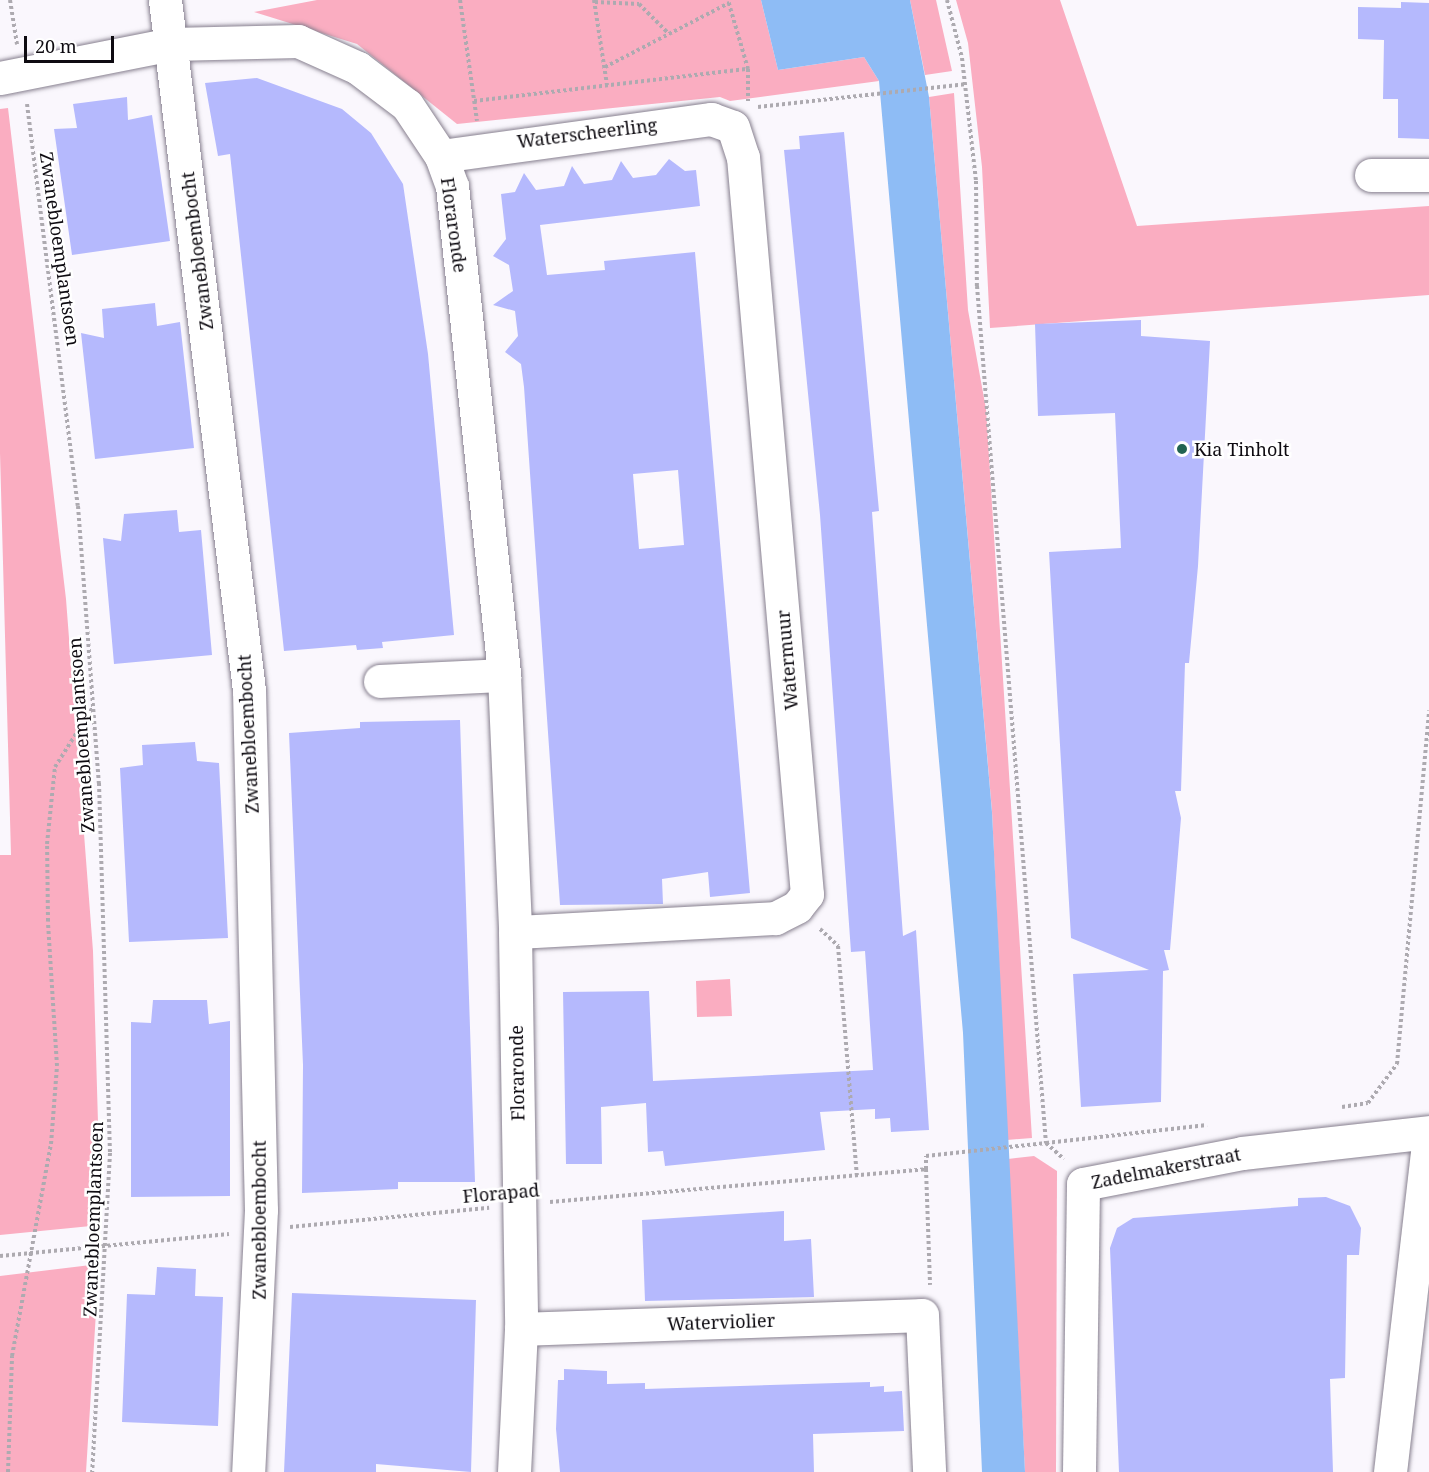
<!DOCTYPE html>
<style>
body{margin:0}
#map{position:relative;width:1429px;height:1472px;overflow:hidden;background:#faf7fd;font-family:"Noto Serif",serif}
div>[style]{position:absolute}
.green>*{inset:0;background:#faadc1}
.water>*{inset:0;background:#8ebcf5}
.building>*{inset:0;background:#b5b9fd}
.path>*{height:4px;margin-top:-2px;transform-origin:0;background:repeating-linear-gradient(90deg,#adaab0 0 3px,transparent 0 6px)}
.roads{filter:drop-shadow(0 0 2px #87808f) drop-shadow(0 0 2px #87808f)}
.minor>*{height:33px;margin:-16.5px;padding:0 16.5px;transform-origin:16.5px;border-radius:16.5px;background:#fff}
.dots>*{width:16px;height:16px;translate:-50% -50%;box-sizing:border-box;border:3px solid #fff;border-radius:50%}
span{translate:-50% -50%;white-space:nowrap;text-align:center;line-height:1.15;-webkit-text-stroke:5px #fff;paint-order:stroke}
.street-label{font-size:18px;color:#0e0b11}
.poi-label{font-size:18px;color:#0e0b11}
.left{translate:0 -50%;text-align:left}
.scale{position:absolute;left:24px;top:36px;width:90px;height:27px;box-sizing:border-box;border:3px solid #0e0b11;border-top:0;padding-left:8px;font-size:18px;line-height:21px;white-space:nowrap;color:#0e0b11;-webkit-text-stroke:4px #fff;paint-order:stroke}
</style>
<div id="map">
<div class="green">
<i style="clip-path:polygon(317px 0,761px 0,778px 70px,864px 57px,879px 81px,730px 101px,720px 97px,457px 124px,357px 44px,254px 12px)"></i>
<i style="clip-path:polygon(910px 0,936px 0,952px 71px,925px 75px)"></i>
<i style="clip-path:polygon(956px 0,1060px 0,1137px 226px,1429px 206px,1429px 295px,990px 328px,982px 167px,968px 43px)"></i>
<i style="clip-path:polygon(954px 93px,968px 310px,986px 409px,1032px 1138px,1007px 1140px,992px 811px,929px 97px)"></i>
<i style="clip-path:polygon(8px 108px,66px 599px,93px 951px,101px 1225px,0 1235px,0 855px,11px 855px,0 453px,0 109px)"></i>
<i style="clip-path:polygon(730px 979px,732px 1016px,697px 1017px,696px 981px)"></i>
<i style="clip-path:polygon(1034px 1156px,1057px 1171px,1056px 1472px,1025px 1472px,1008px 1159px)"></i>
<i style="clip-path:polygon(99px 1264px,86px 1472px,0 1472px,0 1276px)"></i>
</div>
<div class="water">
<i style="clip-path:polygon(761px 0,910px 0,929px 97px,992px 812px,1025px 1472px,982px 1472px,963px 1033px,879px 81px,864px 57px,778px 70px)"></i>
</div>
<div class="building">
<i style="clip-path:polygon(1401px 2px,1429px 3px,1429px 139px,1398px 138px,1398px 99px,1383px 99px,1384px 40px,1358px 39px,1358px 7px,1401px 8px)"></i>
<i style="clip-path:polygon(257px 78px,342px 109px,371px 133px,403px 184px,428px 354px,454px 635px,382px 642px,383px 648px,357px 650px,356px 645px,284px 651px,230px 154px,218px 156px,205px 83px)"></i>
<i style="clip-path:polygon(127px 97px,128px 120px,152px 115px,170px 241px,72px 255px,54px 129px,77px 128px,73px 104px)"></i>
<i style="clip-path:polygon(844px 132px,879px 511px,872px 512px,903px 936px,916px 930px,929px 1130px,891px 1132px,890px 1118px,875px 1119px,875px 1109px,820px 1112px,825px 1150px,665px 1166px,663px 1151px,648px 1152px,646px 1103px,601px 1107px,602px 1164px,566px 1164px,563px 992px,649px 991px,653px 1081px,873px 1070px,865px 951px,851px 952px,820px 515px,784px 150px,800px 149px,799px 136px)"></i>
<i style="clip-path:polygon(evenodd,669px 159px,685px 171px,696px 170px,700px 206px,540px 225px,547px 275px,605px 270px,604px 261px,695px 252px,750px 893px,710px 897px,708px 872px,662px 879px,663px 904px,560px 905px,524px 387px,521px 364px,505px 352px,518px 336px,515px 311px,493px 305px,513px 291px,509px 265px,493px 256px,506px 239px,501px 194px,515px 192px,524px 173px,536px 190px,564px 186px,572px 166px,584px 184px,612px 180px,621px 161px,633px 178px,656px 175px,669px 159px,678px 470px,684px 545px,639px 549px,633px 474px,678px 470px)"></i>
<i style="clip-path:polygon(155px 303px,157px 326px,180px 322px,194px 448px,95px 459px,81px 333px,104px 338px,102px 309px)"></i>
<i style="clip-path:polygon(1141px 320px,1141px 336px,1210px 341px,1198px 566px,1189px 663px,1185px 663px,1181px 791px,1175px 791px,1181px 818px,1170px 950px,1164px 950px,1169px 970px,1163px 971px,1161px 1102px,1081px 1107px,1073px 974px,1149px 970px,1071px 938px,1049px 552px,1121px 548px,1115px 413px,1038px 416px,1035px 324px)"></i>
<i style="clip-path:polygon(177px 510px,179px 532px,201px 530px,212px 655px,114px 664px,103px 538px,121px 541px,124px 514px)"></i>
<i style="clip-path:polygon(460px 720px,475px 1182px,398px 1182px,398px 1189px,302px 1193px,303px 1065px,289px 733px,360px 728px,360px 722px)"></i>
<i style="clip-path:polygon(195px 742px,197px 761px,219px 763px,228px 938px,129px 942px,120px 768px,143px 765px,142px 745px)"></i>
<i style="clip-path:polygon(153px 1000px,207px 1000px,209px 1024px,230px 1021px,230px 1196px,131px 1197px,131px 1022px,151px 1023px)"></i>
<i style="clip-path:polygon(1326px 1197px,1350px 1206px,1361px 1228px,1359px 1255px,1347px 1255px,1345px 1378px,1330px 1379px,1333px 1472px,1119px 1472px,1110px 1248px,1117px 1228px,1133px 1218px,1298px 1206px,1298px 1198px)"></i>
<i style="clip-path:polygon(784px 1211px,784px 1241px,811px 1239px,814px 1297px,645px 1301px,642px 1220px)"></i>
<i style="clip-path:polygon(157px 1267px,196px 1269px,195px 1296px,223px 1297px,218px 1426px,122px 1422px,127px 1294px,155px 1295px)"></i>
<i style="clip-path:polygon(292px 1293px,476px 1300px,471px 1472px,376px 1464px,376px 1472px,284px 1472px)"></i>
<i style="clip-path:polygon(564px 1369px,607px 1371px,607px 1384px,645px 1383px,645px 1389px,870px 1382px,870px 1387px,884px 1386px,884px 1392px,902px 1391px,904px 1431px,813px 1434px,814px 1472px,560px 1472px,556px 1429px,558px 1380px,564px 1380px)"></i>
</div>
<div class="path">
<i style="left:10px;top:0;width:45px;rotate:81deg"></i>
<i style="left:460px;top:0;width:122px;rotate:82deg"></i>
<i style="left:594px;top:0;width:86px;rotate:81.3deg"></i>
<i style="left:947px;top:0;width:60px;rotate:75.5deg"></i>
<i style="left:962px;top:58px;width:124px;rotate:83.5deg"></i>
<i style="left:976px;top:181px;width:105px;rotate:89.5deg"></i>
<i style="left:977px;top:286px;width:860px;rotate:85.4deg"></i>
<i style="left:1046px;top:1143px;width:162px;rotate:-6.4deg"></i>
<i style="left:595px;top:2px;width:44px;rotate:2.6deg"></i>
<i style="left:639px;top:4px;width:42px;rotate:45deg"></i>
<i style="left:605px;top:67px;width:140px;rotate:-27.3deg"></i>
<i style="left:748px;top:69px;width:32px;rotate:90deg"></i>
<i style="left:474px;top:101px;width:276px;rotate:-6.7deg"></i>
<i style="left:748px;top:69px;width:72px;rotate:-106.2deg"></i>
<i style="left:27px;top:104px;width:405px;rotate:82.8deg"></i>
<i style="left:78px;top:506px;width:278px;rotate:85.7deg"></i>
<i style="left:99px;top:783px;width:370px;rotate:88.3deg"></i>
<i style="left:110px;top:1153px;width:320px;rotate:93.2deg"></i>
<i style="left:758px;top:107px;width:208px;rotate:-6.3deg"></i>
<i style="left:820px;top:929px;width:25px;rotate:43deg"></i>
<i style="left:838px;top:946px;width:230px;rotate:85.3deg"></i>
<i style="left:1342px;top:1107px;width:26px;rotate:-9deg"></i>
<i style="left:1368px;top:1103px;width:49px;rotate:-53.4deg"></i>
<i style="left:1397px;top:1064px;width:355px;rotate:-84.8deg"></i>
<i style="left:926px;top:1169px;width:116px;rotate:88deg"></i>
<i style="left:550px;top:1202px;width:377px;rotate:-5deg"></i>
<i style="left:926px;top:1169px;width:13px;rotate:-90deg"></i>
<i style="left:926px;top:1156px;width:121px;rotate:-6.2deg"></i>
<i style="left:1046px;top:1143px;width:24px;rotate:42deg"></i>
<i style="left:290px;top:1227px;width:200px;rotate:-5.5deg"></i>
<i style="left:0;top:1256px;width:230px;rotate:-5.5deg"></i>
<i style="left:8px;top:1472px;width:116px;rotate:-88deg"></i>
<i style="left:12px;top:1356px;width:216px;rotate:-79.6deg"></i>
<i style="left:51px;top:1144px;width:78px;rotate:-85.6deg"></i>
<i style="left:57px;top:1066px;width:145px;rotate:-93.6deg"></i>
<i style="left:48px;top:921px;width:77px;rotate:-90.7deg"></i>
<i style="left:47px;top:844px;width:77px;rotate:-84.1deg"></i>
<i style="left:55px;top:767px;width:71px;rotate:-57.7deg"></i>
</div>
<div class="roads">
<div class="minor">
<i style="left:165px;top:0;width:695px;rotate:83.06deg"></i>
<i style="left:249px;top:690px;width:520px;rotate:88.68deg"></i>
<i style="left:261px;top:1210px;width:262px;rotate:92.8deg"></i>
<i style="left:0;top:78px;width:175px;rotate:-11.2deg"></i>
<i style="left:172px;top:44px;width:126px;rotate:-1.4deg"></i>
<i style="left:298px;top:41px;width:66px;rotate:24.2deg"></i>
<i style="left:358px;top:68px;width:61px;rotate:37.1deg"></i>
<i style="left:407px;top:105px;width:61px;rotate:56.3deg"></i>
<i style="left:441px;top:156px;width:32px;rotate:70deg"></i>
<i style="left:452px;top:186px;width:492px;rotate:83.9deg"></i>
<i style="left:504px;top:675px;width:257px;rotate:87.5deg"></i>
<i style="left:515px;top:932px;width:397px;rotate:89.1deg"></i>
<i style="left:521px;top:1329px;width:143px;rotate:92.8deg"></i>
<i style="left:441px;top:156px;width:273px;rotate:-7.8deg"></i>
<i style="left:711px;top:119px;width:23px;rotate:20deg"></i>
<i style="left:733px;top:127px;width:32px;rotate:72deg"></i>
<i style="left:743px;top:157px;width:740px;rotate:85.04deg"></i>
<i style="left:807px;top:894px;width:16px;rotate:128deg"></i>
<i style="left:797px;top:907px;width:25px;rotate:153deg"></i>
<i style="left:775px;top:918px;width:260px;rotate:176.9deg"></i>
<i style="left:1371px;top:175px;width:58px"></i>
<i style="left:380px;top:681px;width:124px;rotate:-2.8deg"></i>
<i style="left:521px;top:1329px;width:401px;rotate:-2deg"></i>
<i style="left:922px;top:1315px;width:157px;rotate:87.4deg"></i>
<i style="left:1079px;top:1472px;width:288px;rotate:-89.2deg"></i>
<i style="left:1083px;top:1184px;width:162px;rotate:-11deg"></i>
<i style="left:1242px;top:1153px;width:188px;rotate:-6.4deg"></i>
<i style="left:1390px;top:1472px;width:340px;rotate:-83.4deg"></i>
</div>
</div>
<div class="dots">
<i style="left:1182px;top:449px;background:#216352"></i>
</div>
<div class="street-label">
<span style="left:587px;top:133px;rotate:-7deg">Waterscheerling</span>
<span style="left:454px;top:225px;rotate:82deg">Floraronde</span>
<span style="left:60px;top:249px;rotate:82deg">Zwanebloemplantsoen</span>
<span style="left:197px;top:251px;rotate:-97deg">Zwanebloembocht</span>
<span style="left:787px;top:660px;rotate:-95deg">Watermuur</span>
<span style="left:248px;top:734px;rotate:-93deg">Zwanebloembocht</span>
<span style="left:81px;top:735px;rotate:-94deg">Zwanebloemplantsoen</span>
<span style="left:517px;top:1073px;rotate:-91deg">Floraronde</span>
<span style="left:1166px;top:1168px;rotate:-11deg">Zadelmakerstraat</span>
<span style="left:501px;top:1193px;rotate:-5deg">Florapad</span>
<span style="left:93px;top:1219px;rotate:-88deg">Zwanebloemplantsoen</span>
<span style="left:259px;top:1220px;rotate:-90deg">Zwanebloembocht</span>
<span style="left:721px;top:1322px;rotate:-2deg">Waterviolier</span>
</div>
<div class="poi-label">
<span class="left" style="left:1194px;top:449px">Kia Tinholt</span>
</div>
<div class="scale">20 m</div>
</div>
